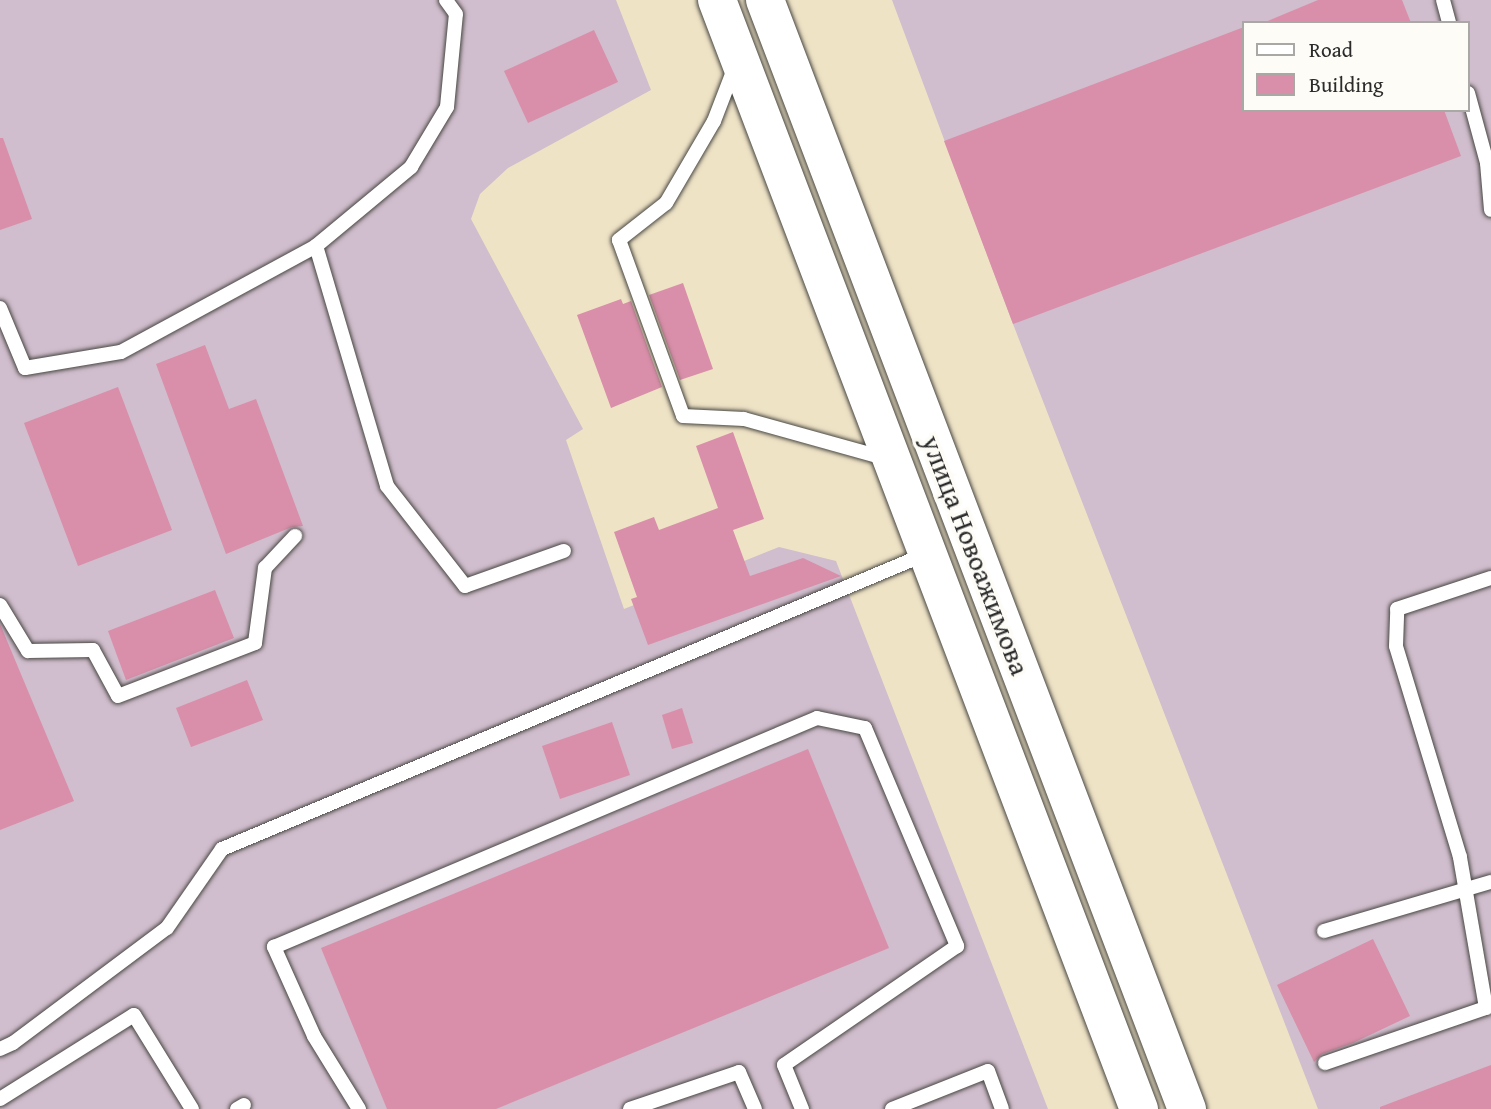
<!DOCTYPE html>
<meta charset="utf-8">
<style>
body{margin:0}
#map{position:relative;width:1491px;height:1109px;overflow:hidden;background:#efe3c6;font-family:"Gentium Book Plus",serif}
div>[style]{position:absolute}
.industrial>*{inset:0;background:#d0bdcd}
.building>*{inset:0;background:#d98fa9}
.roads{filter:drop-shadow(0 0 2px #484742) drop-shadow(0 0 2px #484742)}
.lane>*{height:14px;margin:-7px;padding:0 7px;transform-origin:7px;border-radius:7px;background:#fff}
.secondary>*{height:38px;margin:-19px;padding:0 19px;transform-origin:19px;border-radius:19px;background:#fff}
span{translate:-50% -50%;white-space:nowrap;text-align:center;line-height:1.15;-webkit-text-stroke:7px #fdfcf7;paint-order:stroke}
.street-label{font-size:28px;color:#2b2b2b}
.legend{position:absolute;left:1242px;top:21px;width:228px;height:91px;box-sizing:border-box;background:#fdfcf7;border:2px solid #a9a8a5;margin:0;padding:9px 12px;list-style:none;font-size:21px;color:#2b2b2b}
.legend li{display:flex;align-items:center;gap:14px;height:35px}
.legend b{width:35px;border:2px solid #a9a8a5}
</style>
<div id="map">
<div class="industrial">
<i style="clip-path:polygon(0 0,616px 0,651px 90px,508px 168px,480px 194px,471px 219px,583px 429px,566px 440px,624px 609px,779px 547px,836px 561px,1048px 1109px,0 1109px)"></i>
<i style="clip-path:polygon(evenodd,892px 0,1491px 0,1491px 1109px,1318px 1109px,1013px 324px,892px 0,1244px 23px,1468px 23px,1468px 110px,1244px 110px,1244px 23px)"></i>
</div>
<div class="building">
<i style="clip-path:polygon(1318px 0,1402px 0,1411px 23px,1263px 23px)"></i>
<i style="clip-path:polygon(1244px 27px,1244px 110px,1444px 110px,1461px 156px,1013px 324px,944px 141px)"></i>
<i style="clip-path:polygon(594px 30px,618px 82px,528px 123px,504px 71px)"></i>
<i style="clip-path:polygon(0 138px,3px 138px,32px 219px,0 230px)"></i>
<i style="clip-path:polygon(683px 283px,713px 369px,680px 380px,649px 295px)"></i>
<i style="clip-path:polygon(621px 299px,623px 304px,631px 301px,662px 387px,611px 408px,577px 315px)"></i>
<i style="clip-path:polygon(205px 345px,229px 409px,256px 399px,303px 526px,292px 527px,226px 554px,156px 364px)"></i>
<i style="clip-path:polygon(118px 387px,172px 530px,78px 566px,24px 423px)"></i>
<i style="clip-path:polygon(733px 432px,764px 519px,733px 530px,750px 576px,803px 558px,841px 576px,648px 645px,631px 599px,637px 597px,614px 532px,654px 517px,659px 530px,718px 508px,696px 446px)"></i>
<i style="clip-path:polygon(215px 590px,234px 638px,126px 680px,108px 631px)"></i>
<i style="clip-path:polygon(0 624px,74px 801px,0 830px)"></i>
<i style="clip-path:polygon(247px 680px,263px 720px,191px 747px,176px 708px)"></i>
<i style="clip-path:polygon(682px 708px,693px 743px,672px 749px,662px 715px)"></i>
<i style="clip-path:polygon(612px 722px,630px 775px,560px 799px,542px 746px)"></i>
<i style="clip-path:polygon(808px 749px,889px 948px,496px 1109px,387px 1109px,321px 948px)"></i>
<i style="clip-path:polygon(1373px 939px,1410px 1016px,1353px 1043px,1322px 1054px,1314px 1062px,1277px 985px)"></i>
<i style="clip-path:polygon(1491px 1065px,1491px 1109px,1380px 1109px,1380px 1107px)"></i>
</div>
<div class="roads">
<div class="lane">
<i style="left:1443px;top:0;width:24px;rotate:75deg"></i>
<i style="left:734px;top:69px;width:56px;rotate:111deg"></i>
<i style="left:714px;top:121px;width:95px;rotate:120.3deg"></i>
<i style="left:666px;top:203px;width:60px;rotate:141.8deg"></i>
<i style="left:619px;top:240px;width:187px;rotate:70deg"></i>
<i style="left:683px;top:416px;width:61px;rotate:2.8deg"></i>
<i style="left:744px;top:419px;width:146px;rotate:15.5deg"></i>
<i style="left:1468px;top:93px;width:73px;rotate:74.8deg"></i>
<i style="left:1487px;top:163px;width:47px;rotate:85.1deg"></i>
<i style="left:316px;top:246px;width:250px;rotate:73.5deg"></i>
<i style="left:387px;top:486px;width:127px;rotate:52deg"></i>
<i style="left:465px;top:586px;width:105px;rotate:-19.5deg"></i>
<i style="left:0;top:308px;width:65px;rotate:67.4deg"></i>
<i style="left:25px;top:368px;width:97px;rotate:-9.5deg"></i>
<i style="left:121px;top:352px;width:222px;rotate:-28.5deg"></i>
<i style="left:316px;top:246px;width:124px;rotate:-39.7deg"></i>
<i style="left:411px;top:167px;width:70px;rotate:-59deg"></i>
<i style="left:447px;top:107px;width:93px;rotate:-84.5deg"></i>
<i style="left:456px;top:14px;width:17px;rotate:-126deg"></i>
<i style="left:0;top:605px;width:54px;rotate:58.7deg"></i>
<i style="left:28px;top:651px;width:65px;rotate:-0.9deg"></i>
<i style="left:93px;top:650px;width:52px;rotate:61.5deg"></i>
<i style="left:118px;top:696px;width:147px;rotate:-21.1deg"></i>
<i style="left:255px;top:643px;width:76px;rotate:-82.4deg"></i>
<i style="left:265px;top:568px;width:44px;rotate:-46.8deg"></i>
<i style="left:1324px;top:931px;width:174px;rotate:-16.4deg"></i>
<i style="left:0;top:1049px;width:14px;rotate:-25deg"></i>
<i style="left:13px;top:1043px;width:192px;rotate:-36.8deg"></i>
<i style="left:167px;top:928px;width:96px;rotate:-55.2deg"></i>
<i style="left:222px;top:849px;width:763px;rotate:-22.74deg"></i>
<i style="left:1325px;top:1063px;width:170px;rotate:-18.9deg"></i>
<i style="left:1486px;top:1008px;width:153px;rotate:-99.8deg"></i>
<i style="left:1460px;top:857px;width:220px;rotate:-106.9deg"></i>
<i style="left:1396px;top:646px;width:37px;rotate:-88deg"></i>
<i style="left:1397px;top:609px;width:99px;rotate:-18.3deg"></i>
<i style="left:0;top:1099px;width:158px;rotate:-32.1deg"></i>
<i style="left:134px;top:1015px;width:110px;rotate:58.3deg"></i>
<i style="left:237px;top:1109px;width:8px;rotate:-30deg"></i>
<i style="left:359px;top:1109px;width:86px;rotate:-121.7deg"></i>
<i style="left:314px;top:1036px;width:98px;rotate:-114.2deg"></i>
<i style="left:274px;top:947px;width:589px;rotate:-22.87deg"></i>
<i style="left:817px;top:718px;width:49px;rotate:11.8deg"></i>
<i style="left:865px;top:728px;width:237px;rotate:67.1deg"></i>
<i style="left:957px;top:946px;width:210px;rotate:145.5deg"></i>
<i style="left:784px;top:1065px;width:48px;rotate:67.8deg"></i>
<i style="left:630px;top:1109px;width:115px;rotate:-18.7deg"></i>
<i style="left:739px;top:1072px;width:40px;rotate:66.6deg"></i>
<i style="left:892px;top:1109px;width:103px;rotate:-21.6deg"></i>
<i style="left:988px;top:1071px;width:40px;rotate:69.8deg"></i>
</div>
<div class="secondary">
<i style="left:717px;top:0;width:1187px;rotate:69.17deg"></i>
<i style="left:765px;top:0;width:1187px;rotate:69.17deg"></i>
</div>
</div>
<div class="street-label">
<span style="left:976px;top:555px;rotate:69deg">улица Новоажимова</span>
</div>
<ul class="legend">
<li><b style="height:9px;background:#fff"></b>Road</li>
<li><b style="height:19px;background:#d98fa9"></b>Building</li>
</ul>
</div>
